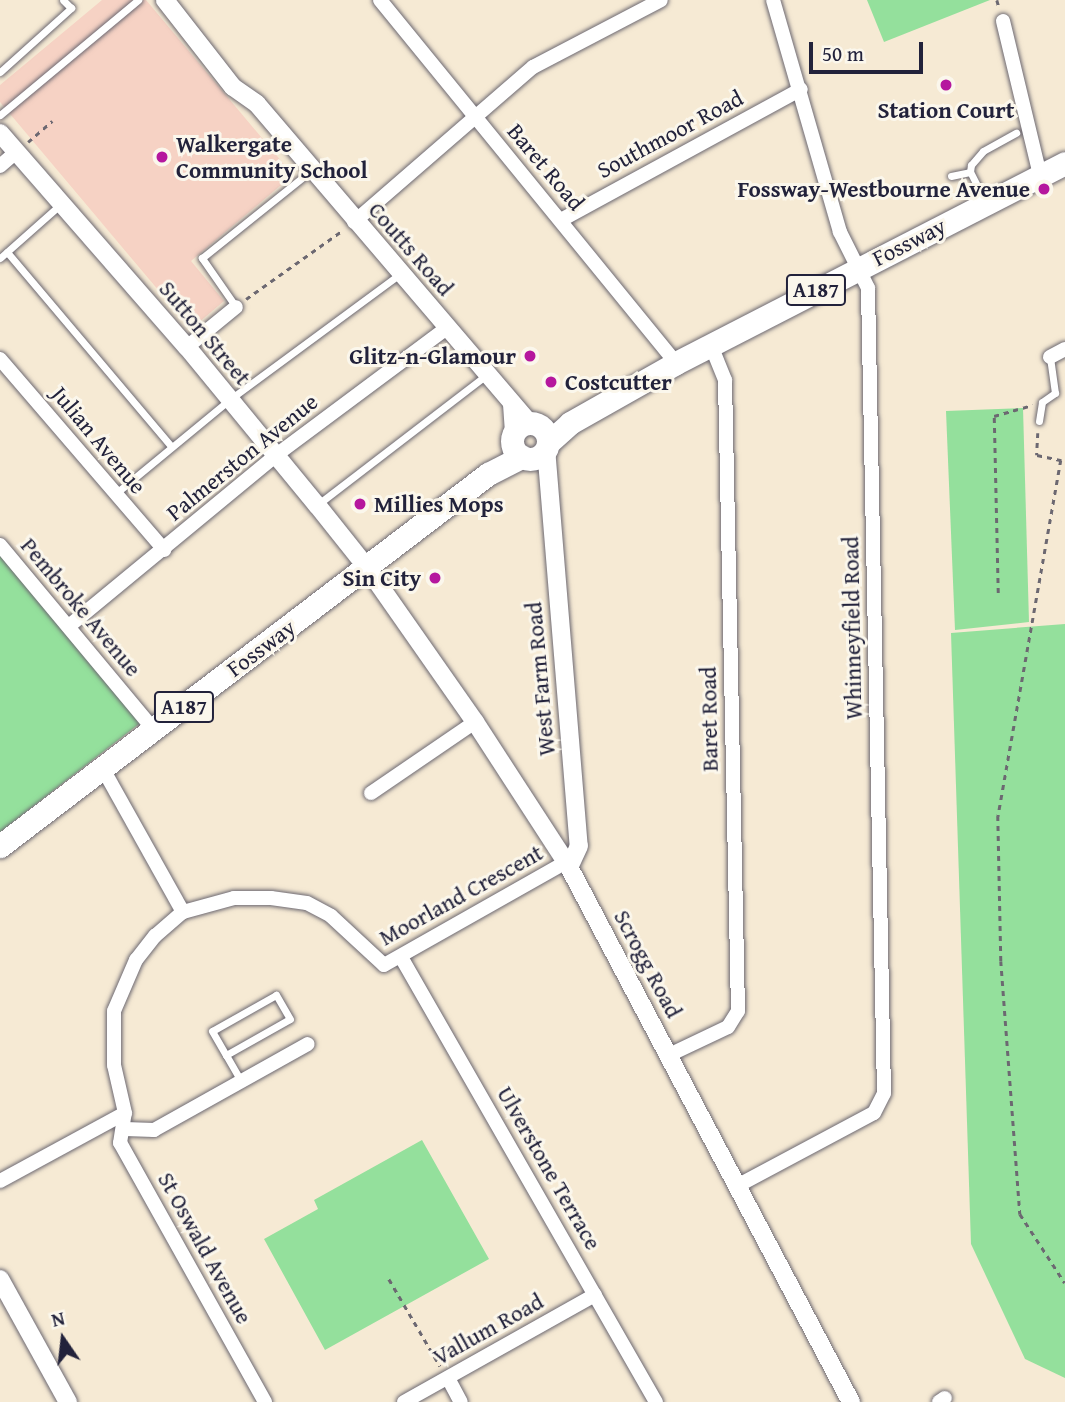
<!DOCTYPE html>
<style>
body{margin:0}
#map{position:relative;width:1065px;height:1402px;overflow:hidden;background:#f6ead4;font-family:"Gentium Book Plus",serif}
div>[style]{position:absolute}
.built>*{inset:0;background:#f6d2c4}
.green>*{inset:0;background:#94e09c}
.path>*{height:2.5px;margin-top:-1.25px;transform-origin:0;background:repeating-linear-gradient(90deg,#6c6871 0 5px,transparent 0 10px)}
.roads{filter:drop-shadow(0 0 2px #6c6871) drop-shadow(0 0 2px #6c6871)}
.service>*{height:7px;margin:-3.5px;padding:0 3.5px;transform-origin:3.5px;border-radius:3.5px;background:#fff}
.minor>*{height:14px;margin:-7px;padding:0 7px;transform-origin:7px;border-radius:7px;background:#fff}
.tertiary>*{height:18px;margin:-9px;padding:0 9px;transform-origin:9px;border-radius:9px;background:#fff}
.primary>*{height:23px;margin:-11.5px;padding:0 11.5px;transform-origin:11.5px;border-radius:11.5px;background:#fff}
.primary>.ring{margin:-11.5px;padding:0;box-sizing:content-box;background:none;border:23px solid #fff;border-radius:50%}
.dots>*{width:19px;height:19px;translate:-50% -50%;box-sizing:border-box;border:4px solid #fbf7ec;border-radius:50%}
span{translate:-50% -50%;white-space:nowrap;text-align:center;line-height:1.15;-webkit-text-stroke:6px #fbf7ec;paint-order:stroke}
.shield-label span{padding:2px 5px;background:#fbf7ec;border:2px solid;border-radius:5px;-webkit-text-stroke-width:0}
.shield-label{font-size:21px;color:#22223b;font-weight:700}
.poi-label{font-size:23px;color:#22223b;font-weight:700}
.left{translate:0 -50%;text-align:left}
.right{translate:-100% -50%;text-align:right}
.street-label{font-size:23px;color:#22223b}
.north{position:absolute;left:28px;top:1304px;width:70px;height:70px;-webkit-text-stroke:5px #fbf7ec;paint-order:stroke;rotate:346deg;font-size:19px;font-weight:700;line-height:28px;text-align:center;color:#22223b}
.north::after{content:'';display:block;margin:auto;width:24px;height:32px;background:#22223b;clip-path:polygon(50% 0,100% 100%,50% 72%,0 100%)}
.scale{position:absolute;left:809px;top:42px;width:114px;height:32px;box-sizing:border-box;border:4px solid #22223b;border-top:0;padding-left:9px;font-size:21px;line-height:24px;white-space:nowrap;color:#22223b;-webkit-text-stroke:5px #fbf7ec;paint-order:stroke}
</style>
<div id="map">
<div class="built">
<i style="clip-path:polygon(102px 0,146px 0,293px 175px,191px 261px,224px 301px,191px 329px,0 102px,0 85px)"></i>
</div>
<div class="green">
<i style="clip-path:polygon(867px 0,990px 0,884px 42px)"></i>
<i style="clip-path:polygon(1023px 408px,1029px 622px,955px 630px,946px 411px)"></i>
<i style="clip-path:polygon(0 551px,144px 720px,0 832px)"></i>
<i style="clip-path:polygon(1065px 624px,1065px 1378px,1025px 1359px,971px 1244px,951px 633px)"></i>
<i style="clip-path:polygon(422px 1140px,489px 1259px,325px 1350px,264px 1239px,318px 1209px,314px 1200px)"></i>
</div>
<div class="path">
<i style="left:997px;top:0;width:7px;rotate:74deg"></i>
<i style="left:28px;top:142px;width:32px;rotate:-41deg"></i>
<i style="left:246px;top:299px;width:119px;rotate:-35.4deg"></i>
<i style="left:1038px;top:433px;width:22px;rotate:93deg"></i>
<i style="left:1037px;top:455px;width:25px;rotate:12deg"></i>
<i style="left:1061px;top:460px;width:362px;rotate:100deg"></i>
<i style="left:998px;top:816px;width:145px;rotate:88.8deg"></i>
<i style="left:1001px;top:961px;width:254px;rotate:85.7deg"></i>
<i style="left:1020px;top:1214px;width:82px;rotate:56.9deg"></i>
<i style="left:998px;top:593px;width:177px;rotate:-91.3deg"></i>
<i style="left:994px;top:416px;width:40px;rotate:-16deg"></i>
<i style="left:389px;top:1279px;width:101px;rotate:59.6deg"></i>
</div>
<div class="roads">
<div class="service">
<i style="left:0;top:72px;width:96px;rotate:-42deg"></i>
<i style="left:71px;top:8px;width:11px;rotate:-135deg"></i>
<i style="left:0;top:115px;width:180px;rotate:-39.8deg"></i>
<i style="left:951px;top:176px;width:19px;rotate:-12deg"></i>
<i style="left:984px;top:199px;width:30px;rotate:-117deg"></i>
<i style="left:970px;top:172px;width:7px;rotate:-82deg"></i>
<i style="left:971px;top:165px;width:18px;rotate:-49deg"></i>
<i style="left:983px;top:151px;width:38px;rotate:-29deg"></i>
<i style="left:7px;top:252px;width:254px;rotate:49.8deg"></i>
<i style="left:0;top:258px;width:80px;rotate:-41.5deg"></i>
<i style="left:236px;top:307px;width:60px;rotate:-124.8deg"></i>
<i style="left:202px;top:258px;width:141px;rotate:-38.7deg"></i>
<i style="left:1039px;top:421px;width:19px;rotate:-81deg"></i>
<i style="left:1042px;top:402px;width:16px;rotate:-35deg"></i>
<i style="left:1055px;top:393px;width:36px;rotate:-98deg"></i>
<i style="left:115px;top:494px;width:148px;rotate:-39.5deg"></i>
<i style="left:229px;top:400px;width:214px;rotate:-36.4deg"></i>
<i style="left:317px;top:505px;width:212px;rotate:-37.5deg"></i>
<i style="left:226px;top:1055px;width:73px;rotate:-29.4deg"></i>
<i style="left:290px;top:1019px;width:28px;rotate:-120deg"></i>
<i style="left:276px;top:995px;width:73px;rotate:150.6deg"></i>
<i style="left:212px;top:1031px;width:28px;rotate:60deg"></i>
<i style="left:226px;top:1055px;width:30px;rotate:60deg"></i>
</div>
<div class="minor">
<i style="left:380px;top:0;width:468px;rotate:50.8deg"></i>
<i style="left:1003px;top:21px;width:158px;rotate:76.5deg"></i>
<i style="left:0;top:166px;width:21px;rotate:-41deg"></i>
<i style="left:561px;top:220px;width:273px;rotate:-28.6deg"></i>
<i style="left:354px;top:222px;width:237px;rotate:-40.9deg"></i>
<i style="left:533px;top:67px;width:144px;rotate:-27.6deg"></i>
<i style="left:187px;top:347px;width:63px;rotate:-39.2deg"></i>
<i style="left:1050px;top:357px;width:17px;rotate:-28deg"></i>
<i style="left:0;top:359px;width:252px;rotate:49.3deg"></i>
<i style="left:0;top:545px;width:241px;rotate:50.2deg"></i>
<i style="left:69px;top:626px;width:267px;rotate:-39.5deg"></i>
<i style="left:275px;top:456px;width:214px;rotate:-36.7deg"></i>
<i style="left:103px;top:769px;width:164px;rotate:60.8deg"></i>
<i style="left:371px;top:793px;width:126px;rotate:-34.3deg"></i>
<i style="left:401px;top:957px;width:513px;rotate:60.19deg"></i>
<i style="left:669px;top:1055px;width:65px;rotate:-25.4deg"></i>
<i style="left:728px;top:1027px;width:19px;rotate:-58deg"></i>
<i style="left:738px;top:1011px;width:631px;rotate:-91.18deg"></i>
<i style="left:725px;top:380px;width:38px;rotate:-112deg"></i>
<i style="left:125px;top:1129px;width:29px;rotate:2deg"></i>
<i style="left:154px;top:1130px;width:176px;rotate:-29.2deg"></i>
<i style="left:0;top:1181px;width:142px;rotate:-28.5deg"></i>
<i style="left:737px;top:1186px;width:155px;rotate:-28.1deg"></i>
<i style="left:874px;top:1113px;width:22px;rotate:-63deg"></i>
<i style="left:884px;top:1093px;width:805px;rotate:-91.14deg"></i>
<i style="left:868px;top:288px;width:63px;rotate:-116.6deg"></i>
<i style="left:840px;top:232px;width:241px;rotate:-106.1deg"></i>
<i style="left:448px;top:1378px;width:27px;rotate:62deg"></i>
<i style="left:265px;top:1402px;width:297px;rotate:-119.2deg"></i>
<i style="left:120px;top:1143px;width:30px;rotate:-81deg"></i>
<i style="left:125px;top:1113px;width:49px;rotate:-102.9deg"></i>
<i style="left:114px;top:1065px;width:54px;rotate:-90deg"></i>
<i style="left:114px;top:1011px;width:56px;rotate:-66.7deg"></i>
<i style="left:136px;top:960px;width:31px;rotate:-52deg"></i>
<i style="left:155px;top:936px;width:37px;rotate:-41deg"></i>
<i style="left:183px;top:912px;width:53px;rotate:-15.4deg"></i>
<i style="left:234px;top:898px;width:37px"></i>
<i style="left:271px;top:898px;width:36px;rotate:8deg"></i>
<i style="left:307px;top:903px;width:27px;rotate:28deg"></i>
<i style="left:331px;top:916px;width:72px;rotate:42.8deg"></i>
<i style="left:384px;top:965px;width:209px;rotate:-29.5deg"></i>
<i style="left:404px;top:1402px;width:219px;rotate:-29.3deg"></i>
<i style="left:939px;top:1402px;width:7px;rotate:-34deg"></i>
</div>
<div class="tertiary">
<i style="left:165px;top:0;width:110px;rotate:52deg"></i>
<i style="left:233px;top:87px;width:29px;rotate:35deg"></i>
<i style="left:257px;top:104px;width:419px;rotate:49.5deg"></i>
<i style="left:0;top:133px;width:284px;rotate:48.9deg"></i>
<i style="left:187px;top:347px;width:205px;rotate:50.6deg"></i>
<i style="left:317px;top:505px;width:82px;rotate:51.4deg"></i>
<i style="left:368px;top:569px;width:187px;rotate:55deg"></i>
<i style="left:475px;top:722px;width:173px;rotate:57deg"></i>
<i style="left:569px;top:867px;width:605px;rotate:62.21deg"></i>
<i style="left:512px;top:404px;width:28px;rotate:86deg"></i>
<i style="left:546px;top:448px;width:399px;rotate:85.3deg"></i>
<i style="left:579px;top:846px;width:23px;rotate:115deg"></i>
<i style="left:0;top:1279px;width:141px;rotate:61.1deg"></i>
</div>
<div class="primary">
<i class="ring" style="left:512px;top:423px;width:13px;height:13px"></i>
<i style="left:548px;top:443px;width:30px;rotate:-42deg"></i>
<i style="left:570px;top:423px;width:122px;rotate:-29.5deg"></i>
<i style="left:676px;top:363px;width:437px;rotate:-27.2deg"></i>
<i style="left:0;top:846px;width:614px;rotate:-37.32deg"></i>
<i style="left:488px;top:474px;width:38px;rotate:-27deg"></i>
</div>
</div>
<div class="dots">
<i style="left:946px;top:85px;background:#b5179e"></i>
<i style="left:162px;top:157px;background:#b5179e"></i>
<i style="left:1044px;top:189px;background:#b5179e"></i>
<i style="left:530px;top:356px;background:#b5179e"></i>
<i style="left:551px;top:382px;background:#b5179e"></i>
<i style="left:360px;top:504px;background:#b5179e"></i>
<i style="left:435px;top:578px;background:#b5179e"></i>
</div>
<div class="shield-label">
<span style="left:816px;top:290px">A187</span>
<span style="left:184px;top:707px">A187</span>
</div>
<div class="poi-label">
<span style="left:946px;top:110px">Station Court</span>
<span class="left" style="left:176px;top:157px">Walkergate<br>Community School</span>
<span class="right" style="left:1030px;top:189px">Fossway-Westbourne Avenue</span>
<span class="right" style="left:516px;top:356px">Glitz-n-Glamour</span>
<span class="left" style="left:565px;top:382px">Costcutter</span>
<span class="left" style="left:374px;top:504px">Millies Mops</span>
<span class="right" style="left:421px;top:578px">Sin City</span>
</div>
<div class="street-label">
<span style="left:670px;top:134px;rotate:-28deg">Southmoor Road</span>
<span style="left:546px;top:167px;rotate:50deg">Baret Road</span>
<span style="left:909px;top:242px;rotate:-27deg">Fossway</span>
<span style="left:411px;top:249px;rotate:49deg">Coutts Road</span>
<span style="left:205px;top:333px;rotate:50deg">Sutton Street</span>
<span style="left:99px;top:440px;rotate:50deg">Julian Avenue</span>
<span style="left:242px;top:457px;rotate:-39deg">Palmerston Avenue</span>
<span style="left:81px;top:607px;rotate:50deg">Pembroke Avenue</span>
<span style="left:852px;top:628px;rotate:-91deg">Whinneyfield Road</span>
<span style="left:261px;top:648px;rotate:-37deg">Fossway</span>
<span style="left:540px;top:679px;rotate:-95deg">West Farm Road</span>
<span style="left:709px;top:719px;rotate:-91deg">Baret Road</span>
<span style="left:461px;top:895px;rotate:-29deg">Moorland Crescent</span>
<span style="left:648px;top:964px;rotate:62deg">Scrogg Road</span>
<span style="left:549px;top:1168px;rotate:60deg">Ulverstone Terrace</span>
<span style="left:205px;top:1248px;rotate:61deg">St Oswald Avenue</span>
<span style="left:488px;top:1329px;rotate:-29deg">Vallum Road</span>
</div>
<div class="north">N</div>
<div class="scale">50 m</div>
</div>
